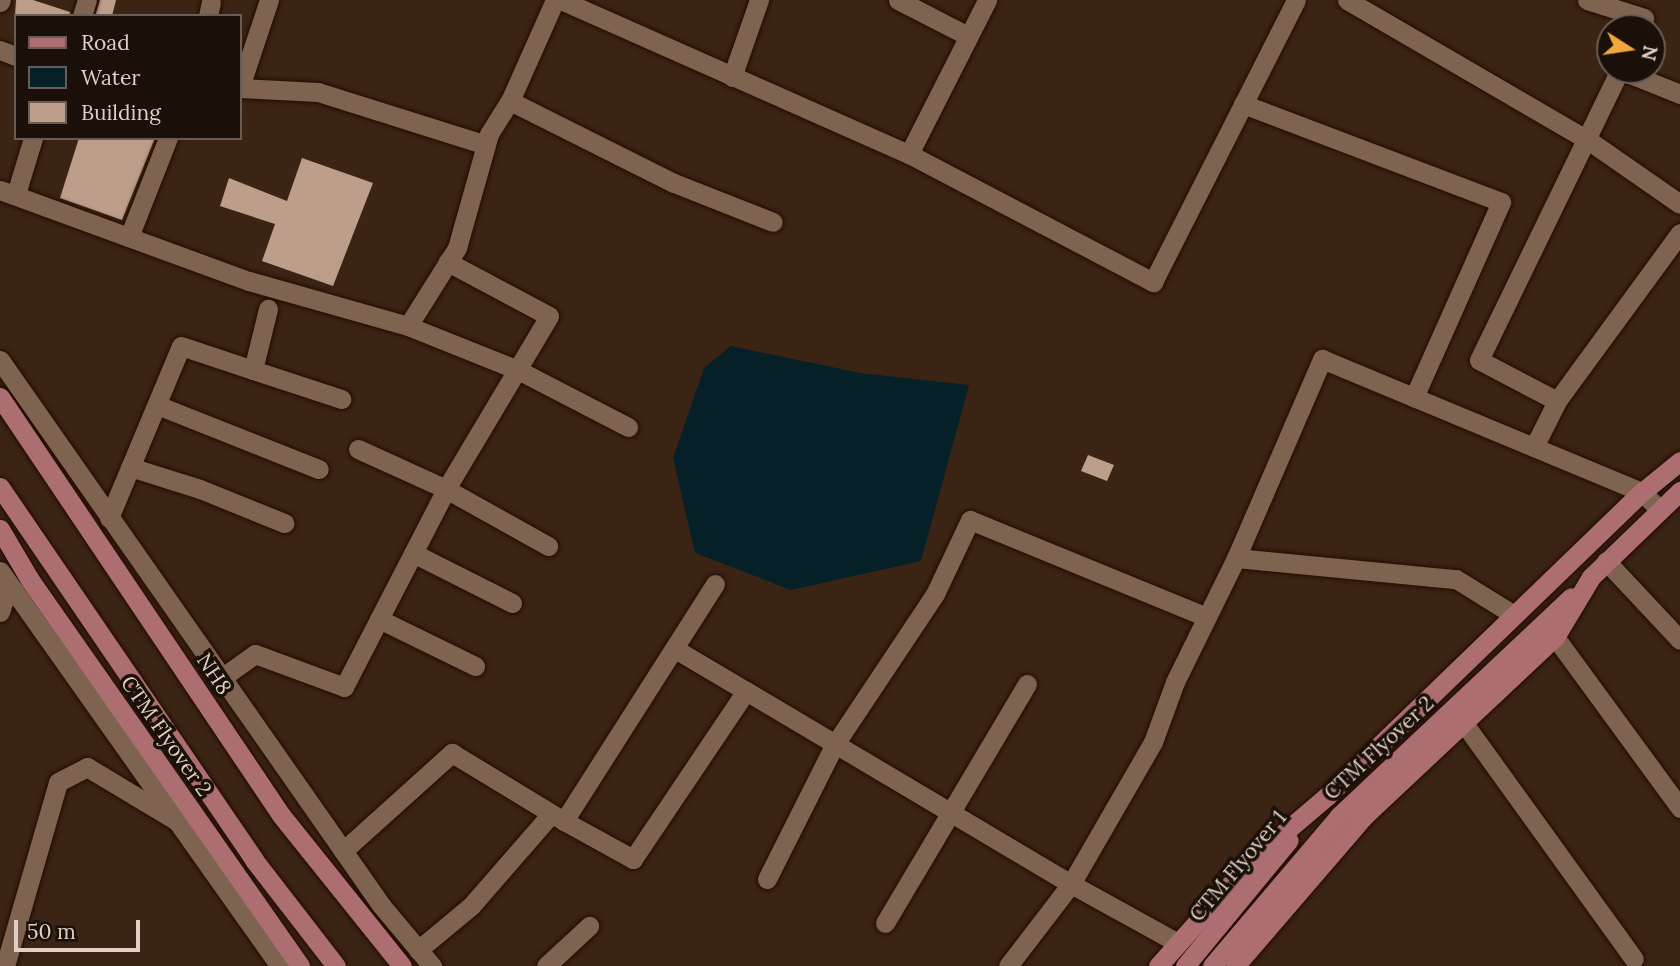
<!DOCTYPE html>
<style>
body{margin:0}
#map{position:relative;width:1680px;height:966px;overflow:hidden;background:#3c2414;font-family:Lora,serif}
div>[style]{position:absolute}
.water>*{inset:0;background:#052026}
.building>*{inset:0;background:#bc9e8b}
.roads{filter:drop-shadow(0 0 2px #220c00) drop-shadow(0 0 2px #220c00)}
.minor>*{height:19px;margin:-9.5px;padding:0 9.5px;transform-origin:9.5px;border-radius:9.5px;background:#7f6351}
.tertiary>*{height:19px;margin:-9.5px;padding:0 9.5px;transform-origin:9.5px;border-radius:9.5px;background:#7f6351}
.primary>*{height:19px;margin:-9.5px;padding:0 9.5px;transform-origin:9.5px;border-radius:9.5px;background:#ac6e71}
span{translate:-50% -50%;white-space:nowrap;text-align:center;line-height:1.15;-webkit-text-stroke:7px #1b1009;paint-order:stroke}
.street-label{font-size:21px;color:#dfcfc5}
.legend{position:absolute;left:14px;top:14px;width:228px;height:126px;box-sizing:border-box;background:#1b1009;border:2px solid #695c54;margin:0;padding:9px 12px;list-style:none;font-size:21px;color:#dfcfc5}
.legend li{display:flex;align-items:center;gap:14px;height:35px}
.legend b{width:35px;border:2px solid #695c54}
.north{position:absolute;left:1596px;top:14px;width:70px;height:70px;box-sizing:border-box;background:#1b1009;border:2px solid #695c54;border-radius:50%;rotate:102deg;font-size:19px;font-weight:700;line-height:28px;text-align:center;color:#dfcfc5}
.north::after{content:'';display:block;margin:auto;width:24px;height:32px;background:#efa73e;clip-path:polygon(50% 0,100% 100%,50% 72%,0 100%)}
.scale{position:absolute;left:14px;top:920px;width:126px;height:32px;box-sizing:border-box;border:4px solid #dfcfc5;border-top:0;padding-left:9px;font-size:21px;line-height:24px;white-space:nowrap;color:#dfcfc5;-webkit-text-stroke:5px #1b1009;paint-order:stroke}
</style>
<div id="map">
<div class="water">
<i style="clip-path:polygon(731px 346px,860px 373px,969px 385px,921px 561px,791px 590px,695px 553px,673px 458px,704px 368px)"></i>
</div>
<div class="building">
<i style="clip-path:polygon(16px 0,33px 0,70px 12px,70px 16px,15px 16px)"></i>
<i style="clip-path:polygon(100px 0,116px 0,112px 16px,95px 16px)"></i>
<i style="clip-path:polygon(79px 138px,155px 138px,122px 220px,60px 198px)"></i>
<i style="clip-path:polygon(302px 158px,373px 183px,333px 286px,262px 261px,275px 224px,220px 206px,229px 178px,287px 201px)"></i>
<i style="clip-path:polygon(1088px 455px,1114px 465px,1107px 481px,1081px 471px)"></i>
</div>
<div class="roads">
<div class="minor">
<i style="left:561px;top:0;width:381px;rotate:23.9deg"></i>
<i style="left:909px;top:154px;width:173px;rotate:-63.1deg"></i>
<i style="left:898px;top:0;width:79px;rotate:27.2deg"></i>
<i style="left:1587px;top:0;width:60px;rotate:17.5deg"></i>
<i style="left:0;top:2px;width:2px;rotate:-63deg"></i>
<i style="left:82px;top:16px;width:17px;rotate:-73deg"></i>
<i style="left:208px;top:16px;width:14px;rotate:-78deg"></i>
<i style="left:0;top:50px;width:17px;rotate:21deg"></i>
<i style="left:732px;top:77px;width:82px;rotate:-70.7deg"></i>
<i style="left:240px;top:87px;width:92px;rotate:-71.6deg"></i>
<i style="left:240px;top:88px;width:78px;rotate:2.9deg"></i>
<i style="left:318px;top:92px;width:176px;rotate:17.5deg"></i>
<i style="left:510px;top:101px;width:183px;rotate:26.6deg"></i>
<i style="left:674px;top:183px;width:106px;rotate:21.5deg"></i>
<i style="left:1243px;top:104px;width:276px;rotate:20.8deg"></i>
<i style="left:1501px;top:202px;width:214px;rotate:114deg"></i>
<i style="left:909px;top:154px;width:276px;rotate:27.7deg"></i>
<i style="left:1153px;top:282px;width:316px;rotate:-63.1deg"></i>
<i style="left:16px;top:194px;width:59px;rotate:-73.1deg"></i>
<i style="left:129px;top:237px;width:106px;rotate:-68.5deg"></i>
<i style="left:408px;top:326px;width:118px;rotate:21.8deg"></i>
<i style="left:518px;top:370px;width:124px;rotate:27.4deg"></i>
<i style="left:253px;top:370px;width:93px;rotate:18.2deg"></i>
<i style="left:1557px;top:401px;width:208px;rotate:-53.8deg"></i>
<i style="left:157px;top:405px;width:174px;rotate:21.6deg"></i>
<i style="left:1534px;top:447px;width:51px;rotate:-63.4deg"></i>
<i style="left:1557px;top:401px;width:88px;rotate:-152.3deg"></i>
<i style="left:1479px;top:360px;width:322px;rotate:-64.1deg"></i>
<i style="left:1620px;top:70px;width:65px;rotate:21.8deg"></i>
<i style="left:358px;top:449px;width:97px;rotate:24.4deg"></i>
<i style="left:446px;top:489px;width:117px;rotate:29.2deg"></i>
<i style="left:130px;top:467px;width:73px;rotate:17.4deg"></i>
<i style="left:200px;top:489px;width:91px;rotate:22deg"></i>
<i style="left:109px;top:518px;width:186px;rotate:-67.3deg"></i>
<i style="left:181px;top:346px;width:76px;rotate:18.4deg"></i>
<i style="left:253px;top:370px;width:63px;rotate:-76.2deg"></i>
<i style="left:413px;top:553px;width:111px;rotate:26.8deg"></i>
<i style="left:1236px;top:558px;width:217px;rotate:-66.6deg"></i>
<i style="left:1322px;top:359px;width:347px;rotate:22.6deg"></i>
<i style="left:1642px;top:492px;width:23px;rotate:45deg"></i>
<i style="left:1606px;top:561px;width:108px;rotate:46.9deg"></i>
<i style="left:0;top:612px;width:28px;rotate:-72deg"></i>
<i style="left:379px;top:619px;width:107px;rotate:26.1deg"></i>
<i style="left:1555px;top:637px;width:212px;rotate:53.8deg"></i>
<i style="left:675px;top:649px;width:82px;rotate:30.6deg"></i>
<i style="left:220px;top:679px;width:43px;rotate:-35.5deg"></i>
<i style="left:255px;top:654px;width:95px;rotate:20.3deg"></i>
<i style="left:344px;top:687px;width:223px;rotate:-62.7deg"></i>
<i style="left:446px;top:489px;width:201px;rotate:-59.2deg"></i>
<i style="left:549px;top:316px;width:115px;rotate:-151.9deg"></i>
<i style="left:1463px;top:722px;width:292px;rotate:54.2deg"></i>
<i style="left:564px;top:821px;width:79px;rotate:28.8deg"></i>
<i style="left:633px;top:859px;width:202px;rotate:-56.1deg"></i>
<i style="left:746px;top:691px;width:378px;rotate:30.7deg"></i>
<i style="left:1071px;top:884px;width:122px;rotate:28.9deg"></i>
<i style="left:343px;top:851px;width:147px;rotate:-42deg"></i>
<i style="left:452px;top:753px;width:131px;rotate:31.3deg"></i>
<i style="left:564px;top:821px;width:281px;rotate:-57.5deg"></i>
<i style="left:767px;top:879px;width:151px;rotate:-63.3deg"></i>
<i style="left:835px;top:744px;width:180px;rotate:-56.3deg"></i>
<i style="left:935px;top:594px;width:82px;rotate:-64.7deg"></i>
<i style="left:970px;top:520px;width:256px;rotate:22.3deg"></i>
<i style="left:885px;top:923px;width:278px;rotate:-59.3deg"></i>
<i style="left:418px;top:950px;width:69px;rotate:-39.7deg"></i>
<i style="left:471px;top:906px;width:122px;rotate:-49deg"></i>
<i style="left:5px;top:966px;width:191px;rotate:-73.9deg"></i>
<i style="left:58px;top:782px;width:33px;rotate:-27deg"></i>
<i style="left:87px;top:767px;width:105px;rotate:31deg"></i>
<i style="left:546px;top:966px;width:59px;rotate:-42.9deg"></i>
<i style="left:1008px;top:966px;width:103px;rotate:-52.5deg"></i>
<i style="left:1071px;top:884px;width:164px;rotate:-60deg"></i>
<i style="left:1153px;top:742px;width:64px;rotate:-69.9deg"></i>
<i style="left:1175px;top:682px;width:138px;rotate:-63.8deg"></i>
<i style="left:1236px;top:558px;width:221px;rotate:5.5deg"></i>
<i style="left:1456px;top:579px;width:68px;rotate:31.8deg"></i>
</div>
<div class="tertiary">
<i style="left:1347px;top:0;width:279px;rotate:30.2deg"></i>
<i style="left:1588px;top:140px;width:112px;rotate:34.8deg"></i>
<i style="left:0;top:190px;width:265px;rotate:20.1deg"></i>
<i style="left:249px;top:281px;width:165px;rotate:15.8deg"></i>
<i style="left:408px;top:326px;width:92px;rotate:-57.9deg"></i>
<i style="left:457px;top:248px;width:118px;rotate:-74.3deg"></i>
<i style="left:489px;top:134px;width:39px;rotate:-58deg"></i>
<i style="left:510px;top:101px;width:111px;rotate:-66deg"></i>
<i style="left:0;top:360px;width:665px;rotate:55.04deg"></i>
<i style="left:381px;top:905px;width:80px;rotate:50.1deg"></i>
<i style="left:0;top:571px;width:484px;rotate:54.7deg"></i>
</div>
<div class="primary">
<i style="left:0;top:397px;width:504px;rotate:56.09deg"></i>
<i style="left:281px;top:815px;width:193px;rotate:51.3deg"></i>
<i style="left:0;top:487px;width:451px;rotate:55.7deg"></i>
<i style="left:254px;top:860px;width:134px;rotate:52.3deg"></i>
<i style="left:0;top:529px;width:59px;rotate:59.5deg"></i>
<i style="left:30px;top:580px;width:471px;rotate:55deg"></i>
<i style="left:1158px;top:966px;width:142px;rotate:-48.4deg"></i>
<i style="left:1252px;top:860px;width:99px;rotate:-40.5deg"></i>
<i style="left:1327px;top:796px;width:438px;rotate:-44deg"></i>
<i style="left:1642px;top:492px;width:49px;rotate:-39.2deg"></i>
<i style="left:1185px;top:966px;width:163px;rotate:-50.5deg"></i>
<i style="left:1212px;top:966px;width:197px;rotate:-49.7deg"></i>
<i style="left:1339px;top:816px;width:319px;rotate:-43.3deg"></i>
<i style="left:1235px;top:966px;width:196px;rotate:-49.3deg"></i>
<i style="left:1363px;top:817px;width:263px;rotate:-43.2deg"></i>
<i style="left:1555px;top:637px;width:70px;rotate:-59deg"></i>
<i style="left:1591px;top:577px;width:124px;rotate:-44deg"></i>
</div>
</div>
<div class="street-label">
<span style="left:214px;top:674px;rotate:56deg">NH8</span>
<span style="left:166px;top:736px;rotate:55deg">CTM Flyover 2</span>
<span style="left:1379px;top:748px;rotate:-43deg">CTM Flyover 2</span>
<span style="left:1238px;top:866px;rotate:-50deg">CTM Flyover 1</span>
</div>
<ul class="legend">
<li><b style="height:9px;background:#ac6e71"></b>Road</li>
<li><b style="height:19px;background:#052026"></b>Water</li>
<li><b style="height:19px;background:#bc9e8b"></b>Building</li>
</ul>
<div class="north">N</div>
<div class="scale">50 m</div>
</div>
